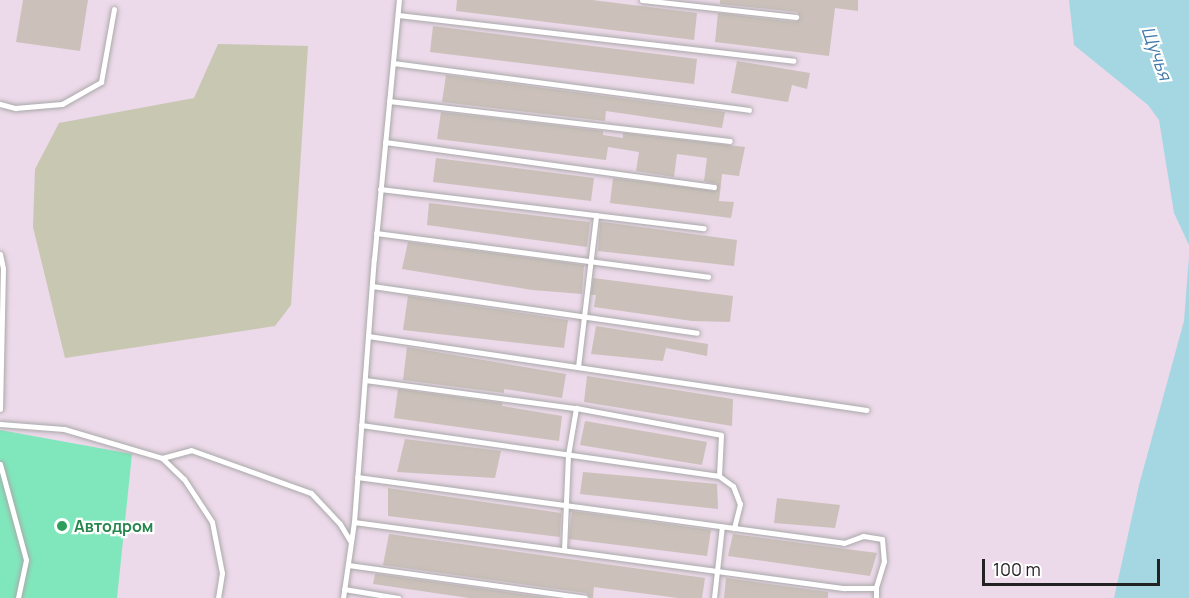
<!DOCTYPE html>
<meta charset="utf-8">
<style>
body{margin:0}
#map{position:relative;width:1189px;height:598px;overflow:hidden;background:#f2efe8;font-family:Manrope,sans-serif}
div>[style]{position:absolute}
.industrial>*{inset:0;background:#ecd9e9}
.construction>*{inset:0;background:#c8c8b2}
.pitch>*{inset:0;background:#80e7bc}
.water>*{inset:0;background:#a5d7e3}
.building>*{inset:0;background:#cbc1ba}
.roads{filter:drop-shadow(0 0 2px #a9a9a9) drop-shadow(0 0 2px #a9a9a9)}
.lane>*{height:5px;margin:-2.5px;padding:0 2.5px;transform-origin:2.5px;border-radius:2.5px;background:#fff}
.dots>*{width:16px;height:16px;translate:-50% -50%;box-sizing:border-box;border:3px solid #fff;border-radius:50%}
span{translate:-50% -50%;white-space:nowrap;text-align:center;line-height:1.15;-webkit-text-stroke:4.5px #fff;paint-order:stroke}
.leisure-label{font-size:16px;color:#27864d;font-weight:700}
.left{translate:0 -50%;text-align:left}
.water-label{font-size:18px;color:#3f78aa;font-style:italic}
.scale{position:absolute;left:982px;top:559px;width:178px;height:27px;box-sizing:border-box;border:3px solid #222;border-top:0;padding-left:8px;font-size:18px;line-height:21px;white-space:nowrap;color:#222;-webkit-text-stroke:4px #fff;paint-order:stroke}
</style>
<div id="map">
<div class="industrial">
<i style="clip-path:polygon(0 0,1189px 0,1189px 598px,0 598px)"></i>
</div>
<div class="construction">
<i style="clip-path:polygon(218px 44px,308px 46px,291px 305px,275px 326px,65px 358px,33px 227px,35px 169px,59px 123px,194px 98px)"></i>
</div>
<div class="pitch">
<i style="clip-path:polygon(0 430px,132px 454px,117px 598px,0 598px)"></i>
</div>
<div class="water">
<i style="clip-path:polygon(1069px 0,1189px 0,1189px 245px,1174px 213px,1159px 120px,1148px 105px,1074px 45px)"></i>
<i style="clip-path:polygon(1189px 257px,1189px 598px,1114px 598px,1139px 485px,1184px 321px)"></i>
</div>
<div class="building">
<i style="clip-path:polygon(23px 0,88px 0,80px 51px,16px 42px)"></i>
<i style="clip-path:polygon(457px 0,592px 0,697px 13px,694px 40px,456px 11px)"></i>
<i style="clip-path:polygon(720px 0,858px 0,858px 11px,835px 8px,829px 56px,715px 42px,718px 13px,795px 22px,801px 18px,797px 12px,720px 4px)"></i>
<i style="clip-path:polygon(433px 26px,697px 59px,694px 84px,430px 52px)"></i>
<i style="clip-path:polygon(737px 61px,810px 73px,807px 89px,792px 85px,788px 102px,731px 93px)"></i>
<i style="clip-path:polygon(446px 75px,725px 112px,722px 128px,606px 111px,605px 121px,442px 102px)"></i>
<i style="clip-path:polygon(441px 112px,603px 131px,603px 135px,623px 138px,623px 133px,745px 147px,739px 176px,722px 174px,719px 201px,734px 202px,731px 218px,610px 203px,613px 178px,716px 191px,717px 184px,704px 181px,707px 158px,677px 154px,674px 177px,636px 171px,639px 152px,608px 147px,606px 160px,437px 139px)"></i>
<i style="clip-path:polygon(436px 158px,594px 178px,591px 201px,433px 182px)"></i>
<i style="clip-path:polygon(429px 203px,590px 222px,587px 247px,427px 225px)"></i>
<i style="clip-path:polygon(603px 222px,737px 240px,734px 266px,598px 251px,600px 223px)"></i>
<i style="clip-path:polygon(408px 242px,584px 265px,582px 294px,532px 290px,402px 269px)"></i>
<i style="clip-path:polygon(593px 278px,733px 296px,730px 322px,692px 321px,594px 307px,596px 295px,591px 295px)"></i>
<i style="clip-path:polygon(408px 296px,568px 320px,564px 348px,403px 330px)"></i>
<i style="clip-path:polygon(596px 326px,708px 344px,707px 356px,666px 348px,663px 361px,591px 354px)"></i>
<i style="clip-path:polygon(407px 347px,566px 374px,562px 398px,504px 389px,504px 393px,403px 380px)"></i>
<i style="clip-path:polygon(587px 376px,733px 399px,732px 426px,584px 402px)"></i>
<i style="clip-path:polygon(398px 389px,502px 403px,502px 406px,562px 416px,559px 441px,394px 418px)"></i>
<i style="clip-path:polygon(585px 421px,707px 442px,702px 465px,580px 445px)"></i>
<i style="clip-path:polygon(405px 439px,501px 451px,495px 478px,397px 472px)"></i>
<i style="clip-path:polygon(583px 472px,717px 484px,718px 509px,580px 494px)"></i>
<i style="clip-path:polygon(388px 488px,561px 513px,560px 537px,388px 516px)"></i>
<i style="clip-path:polygon(777px 498px,840px 505px,835px 528px,774px 523px)"></i>
<i style="clip-path:polygon(572px 511px,711px 530px,707px 556px,569px 539px)"></i>
<i style="clip-path:polygon(389px 534px,705px 578px,702px 598px,678px 598px,594px 587px,593px 598px,590px 598px,586px 593px,383px 565px)"></i>
<i style="clip-path:polygon(733px 534px,777px 540px,877px 553px,870px 576px,728px 556px)"></i>
<i style="clip-path:polygon(375px 574px,378px 574px,550px 598px,469px 598px,373px 584px)"></i>
<i style="clip-path:polygon(726px 578px,828px 592px,828px 598px,724px 598px)"></i>
</div>
<div class="roads">
<div class="lane">
<i style="left:642px;top:0;width:155px;rotate:6.3deg"></i>
<i style="left:398px;top:15px;width:398px;rotate:6.6deg"></i>
<i style="left:393px;top:63px;width:359px;rotate:7.5deg"></i>
<i style="left:389px;top:101px;width:343px;rotate:6.7deg"></i>
<i style="left:0;top:104px;width:16px;rotate:15deg"></i>
<i style="left:15px;top:108px;width:47px;rotate:-4.9deg"></i>
<i style="left:62px;top:104px;width:45px;rotate:-29.4deg"></i>
<i style="left:101px;top:82px;width:74px;rotate:-79.9deg"></i>
<i style="left:385px;top:142px;width:332px;rotate:7.8deg"></i>
<i style="left:380px;top:189px;width:326px;rotate:6.9deg"></i>
<i style="left:376px;top:233px;width:335px;rotate:7.5deg"></i>
<i style="left:0;top:254px;width:14px;rotate:78deg"></i>
<i style="left:3px;top:268px;width:141px;rotate:91.2deg"></i>
<i style="left:372px;top:286px;width:328px;rotate:8.2deg"></i>
<i style="left:368px;top:336px;width:504px;rotate:8.44deg"></i>
<i style="left:578px;top:367px;width:153px;rotate:-83.2deg"></i>
<i style="left:365px;top:380px;width:213px;rotate:7.6deg"></i>
<i style="left:576px;top:408px;width:147px;rotate:10.5deg"></i>
<i style="left:721px;top:435px;width:41px;rotate:92.8deg"></i>
<i style="left:719px;top:476px;width:17px;rotate:36deg"></i>
<i style="left:733px;top:486px;width:19px;rotate:69deg"></i>
<i style="left:740px;top:504px;width:25px;rotate:104deg"></i>
<i style="left:0;top:424px;width:64px;rotate:4.5deg"></i>
<i style="left:64px;top:429px;width:102px;rotate:16.5deg"></i>
<i style="left:162px;top:458px;width:30px;rotate:-15deg"></i>
<i style="left:191px;top:450px;width:127px;rotate:19.7deg"></i>
<i style="left:311px;top:493px;width:42px;rotate:46.9deg"></i>
<i style="left:340px;top:524px;width:21px;rotate:59deg"></i>
<i style="left:361px;top:425px;width:362px;rotate:8.1deg"></i>
<i style="left:162px;top:458px;width:30px;rotate:44deg"></i>
<i style="left:184px;top:479px;width:51px;rotate:56.9deg"></i>
<i style="left:212px;top:522px;width:52px;rotate:78.9deg"></i>
<i style="left:222px;top:573px;width:25px;rotate:99deg"></i>
<i style="left:0;top:464px;width:99px;rotate:74.8deg"></i>
<i style="left:26px;top:560px;width:39px;rotate:102deg"></i>
<i style="left:357px;top:477px;width:491px;rotate:7.7deg"></i>
<i style="left:844px;top:543px;width:20px;rotate:-20deg"></i>
<i style="left:863px;top:536px;width:19px;rotate:9deg"></i>
<i style="left:882px;top:539px;width:22px;rotate:85deg"></i>
<i style="left:884px;top:561px;width:28px;rotate:107deg"></i>
<i style="left:354px;top:522px;width:495px;rotate:7.7deg"></i>
<i style="left:845px;top:588px;width:31px"></i>
<i style="left:876px;top:588px;width:10px;rotate:90deg"></i>
<i style="left:564px;top:550px;width:95px;rotate:-87.6deg"></i>
<i style="left:568px;top:455px;width:48px;rotate:-80.3deg"></i>
<i style="left:348px;top:565px;width:239px;rotate:7.9deg"></i>
<i style="left:344px;top:589px;width:55px;rotate:9.5deg"></i>
<i style="left:343px;top:598px;width:77px;rotate:-81.8deg"></i>
<i style="left:354px;top:522px;width:264px;rotate:-85.7deg"></i>
<i style="left:374px;top:259px;width:260px;rotate:-84.5deg"></i>
<i style="left:714px;top:598px;width:72px;rotate:-83.7deg"></i>
</div>
</div>
<div class="dots">
<i style="left:62px;top:526px;background:#2e9e5b"></i>
</div>
<div class="leisure-label">
<span class="left" style="left:74px;top:526px">Автодром</span>
</div>
<div class="water-label">
<span style="left:1157px;top:53px;rotate:70deg">Щучья</span>
</div>
<div class="scale">100 m</div>
</div>
